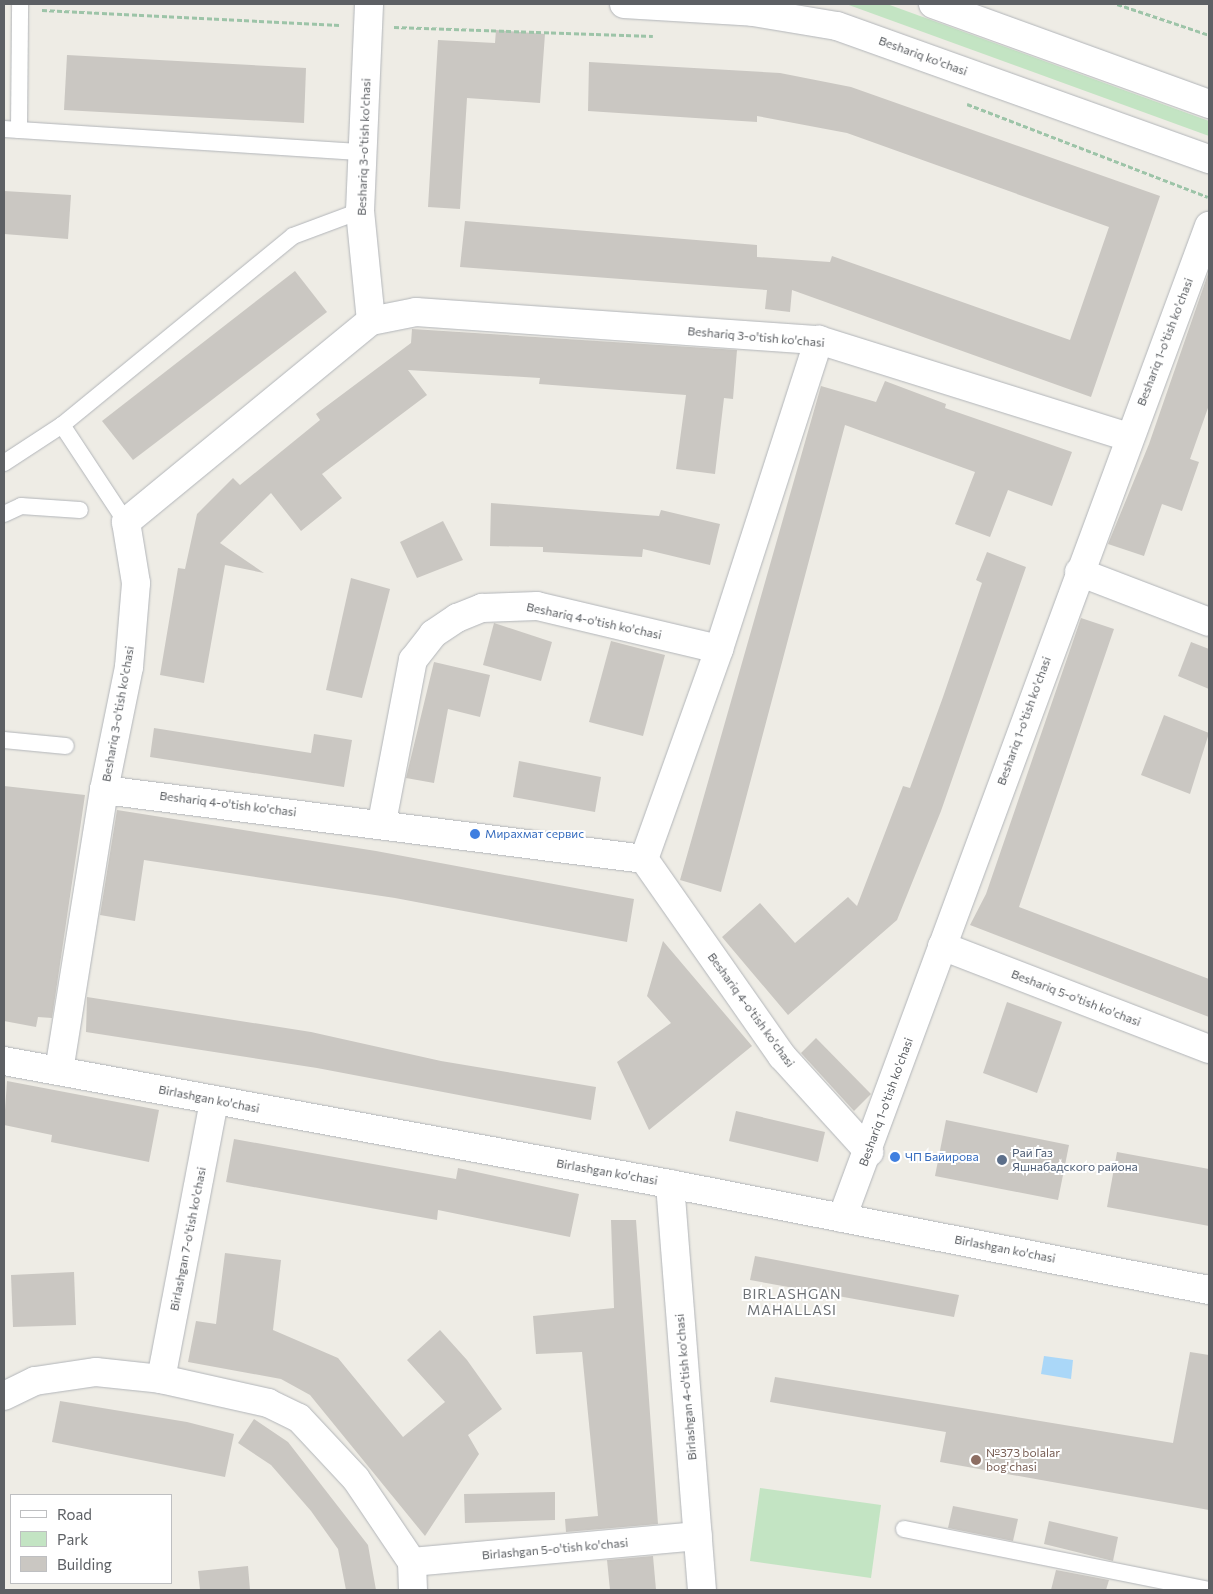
<!DOCTYPE html>
<meta charset="utf-8">
<style>
body{margin:0}
#map{position:relative;width:1213px;height:1594px;overflow:hidden;background:#eeece5;font-family:Commissioner,sans-serif}
div>[style]{position:absolute}
.green>*{inset:0;background:#c3e4c3}
.water>*{inset:0;background:#aad7f8}
.building>*{inset:0;background:#cac7c2}
.path>*{height:3px;margin-top:-1.5px;transform-origin:0;background:repeating-linear-gradient(90deg,#9dc4a8 0 5px,transparent 0 7.5px)}
.roads{filter:drop-shadow(0 0 1px #b2b5b9) drop-shadow(0 0 1px #b2b5b9)}
.lane>*{height:16px;margin:-8px;padding:0 8px;transform-origin:8px;border-radius:8px;background:#fff}
.street>*{height:28px;margin:-14px;padding:0 14px;transform-origin:14px;border-radius:14px;background:#fff}
.secondary>*{height:28px;margin:-14px;padding:0 14px;transform-origin:14px;border-radius:14px;background:#fff}
.dots>*{width:14px;height:14px;translate:-50% -50%;box-sizing:border-box;border:2px solid #fff;border-radius:50%}
span{translate:-50% -50%;white-space:nowrap;text-align:center;line-height:1.15;-webkit-text-stroke:4px #fff;paint-order:stroke}
.street-label{font-size:12px;color:#5d6064}
.shop-label{font-size:12px;color:#366cbe}
.left{translate:0 -50%;text-align:left}
.service-label{font-size:12px;color:#4e5e75}
.education-label{font-size:12px;color:#785e54}
.neighbourhood-label{font-size:14px;color:#6e7276;letter-spacing:1px}
.frame{position:absolute;inset:0;border:5px solid #5d6064;pointer-events:none}
.legend{position:absolute;left:10px;top:1494px;width:162px;height:90px;box-sizing:border-box;background:#fff;border:1px solid #bebfc1;margin:0;padding:6px 9px;list-style:none;font-size:15px;color:#5d6064}
.legend li{display:flex;align-items:center;gap:10px;height:25px}
.legend b{width:25px;border:1px solid #bebfc1}
</style>
<div id="map">
<div class="green">
<i style="clip-path:polygon(846px 4px,887px 4px,1209px 121px,1209px 136px)"></i>
<i style="clip-path:polygon(760px 1488px,881px 1505px,871px 1578px,750px 1561px)"></i>
</div>
<div class="water">
<i style="clip-path:polygon(1044px 1356px,1073px 1360px,1071px 1379px,1041px 1374px)"></i>
</div>
<div class="building">
<i style="clip-path:polygon(496px 30px,545px 34px,540px 103px,467px 98px,460px 209px,428px 207px,438px 40px,495px 43px)"></i>
<i style="clip-path:polygon(67px 55px,306px 68px,304px 123px,64px 110px)"></i>
<i style="clip-path:polygon(589px 62px,780px 73px,851px 87px,1160px 196px,1091px 397px,792px 290px,790px 312px,765px 309px,767px 290px,460px 267px,465px 221px,757px 245px,757px 257px,830px 262px,832px 256px,1070px 340px,1109px 227px,847px 133px,757px 116px,757px 122px,588px 111px)"></i>
<i style="clip-path:polygon(4px 191px,71px 195px,68px 239px,4px 234px)"></i>
<i style="clip-path:polygon(295px 271px,327px 312px,133px 460px,102px 421px)"></i>
<i style="clip-path:polygon(1209px 271px,1209px 405px,1190px 459px,1199px 462px,1182px 511px,1162px 504px,1144px 556px,1108px 544px,1149px 444px)"></i>
<i style="clip-path:polygon(412px 329px,737px 350px,733px 399px,724px 398px,715px 474px,676px 469px,686px 395px,539px 384px,540px 378px,408px 370px,427px 395px,322px 474px,342px 498px,301px 531px,271px 493px,220px 543px,264px 573px,225px 565px,204px 683px,160px 675px,178px 568px,185px 569px,197px 514px,233px 478px,240px 485px,320px 420px,316px 414px,411px 343px)"></i>
<i style="clip-path:polygon(885px 381px,946px 404px,945px 408px,1072px 452px,1052px 506px,1008px 490px,990px 537px,955px 524px,975px 472px,845px 425px,721px 892px,680px 880px,821px 386px,876px 402px)"></i>
<i style="clip-path:polygon(491px 503px,659px 516px,661px 510px,720px 524px,710px 565px,643px 549px,642px 557px,543px 552px,543px 547px,490px 546px)"></i>
<i style="clip-path:polygon(443px 521px,463px 560px,417px 578px,400px 542px)"></i>
<i style="clip-path:polygon(987px 552px,1026px 567px,941px 811px,897px 920px,788px 1015px,722px 937px,760px 903px,795px 943px,848px 897px,857px 906px,903px 786px,910px 788px,943px 697px,982px 583px,976px 580px)"></i>
<i style="clip-path:polygon(351px 578px,390px 589px,362px 698px,326px 690px)"></i>
<i style="clip-path:polygon(1081px 618px,1114px 629px,1019px 907px,1209px 979px,1209px 1017px,970px 925px,986px 894px)"></i>
<i style="clip-path:polygon(494px 623px,552px 642px,541px 681px,483px 665px)"></i>
<i style="clip-path:polygon(611px 641px,665px 655px,643px 736px,589px 722px)"></i>
<i style="clip-path:polygon(1191px 642px,1209px 649px,1209px 689px,1178px 676px)"></i>
<i style="clip-path:polygon(434px 662px,490px 675px,480px 717px,448px 709px,434px 783px,406px 778px)"></i>
<i style="clip-path:polygon(1164px 715px,1209px 733px,1190px 794px,1141px 775px)"></i>
<i style="clip-path:polygon(154px 728px,311px 753px,314px 734px,352px 740px,344px 787px,150px 757px)"></i>
<i style="clip-path:polygon(519px 761px,601px 777px,595px 812px,513px 797px)"></i>
<i style="clip-path:polygon(4px 786px,85px 795px,52px 1018px,38px 1017px,36px 1027px,4px 1021px)"></i>
<i style="clip-path:polygon(117px 810px,376px 851px,634px 899px,627px 942px,395px 898px,144px 860px,135px 921px,100px 915px)"></i>
<i style="clip-path:polygon(663px 941px,752px 1046px,649px 1130px,617px 1062px,671px 1023px,647px 996px)"></i>
<i style="clip-path:polygon(87px 997px,311px 1032px,441px 1061px,596px 1087px,591px 1120px,317px 1068px,86px 1032px)"></i>
<i style="clip-path:polygon(1007px 1002px,1062px 1022px,1037px 1093px,983px 1073px)"></i>
<i style="clip-path:polygon(816px 1038px,871px 1094px,854px 1111px,801px 1053px)"></i>
<i style="clip-path:polygon(7px 1081px,159px 1110px,149px 1162px,51px 1142px,52px 1135px,4px 1125px)"></i>
<i style="clip-path:polygon(736px 1111px,825px 1132px,818px 1162px,729px 1141px)"></i>
<i style="clip-path:polygon(946px 1120px,1069px 1145px,1058px 1200px,935px 1176px)"></i>
<i style="clip-path:polygon(234px 1139px,456px 1179px,458px 1168px,579px 1194px,570px 1237px,438px 1210px,437px 1220px,226px 1182px)"></i>
<i style="clip-path:polygon(1117px 1152px,1209px 1169px,1209px 1226px,1107px 1207px)"></i>
<i style="clip-path:polygon(611px 1220px,636px 1220px,658px 1524px,566px 1532px,565px 1519px,598px 1516px,582px 1352px,536px 1354px,533px 1316px,614px 1308px)"></i>
<i style="clip-path:polygon(225px 1253px,281px 1260px,273px 1330px,338px 1358px,403px 1437px,445px 1402px,407px 1360px,440px 1330px,467px 1360px,502px 1409px,468px 1435px,479px 1454px,425px 1536px,310px 1395px,281px 1379px,188px 1362px,196px 1321px,216px 1324px)"></i>
<i style="clip-path:polygon(755px 1256px,959px 1295px,954px 1317px,750px 1280px)"></i>
<i style="clip-path:polygon(74px 1272px,76px 1325px,13px 1327px,11px 1275px)"></i>
<i style="clip-path:polygon(1190px 1352px,1209px 1355px,1209px 1510px,940px 1462px,946px 1432px,770px 1402px,775px 1377px,1173px 1443px)"></i>
<i style="clip-path:polygon(60px 1401px,187px 1422px,234px 1434px,225px 1477px,52px 1442px)"></i>
<i style="clip-path:polygon(254px 1419px,288px 1442px,368px 1545px,376px 1590px,346px 1590px,338px 1549px,311px 1511px,271px 1465px,238px 1443px)"></i>
<i style="clip-path:polygon(555px 1492px,555px 1520px,465px 1523px,464px 1494px)"></i>
<i style="clip-path:polygon(953px 1506px,1018px 1519px,1013px 1541px,948px 1528px)"></i>
<i style="clip-path:polygon(1049px 1521px,1118px 1537px,1113px 1561px,1044px 1544px)"></i>
<i style="clip-path:polygon(653px 1556px,656px 1590px,610px 1590px,607px 1560px)"></i>
<i style="clip-path:polygon(248px 1566px,250px 1590px,200px 1590px,198px 1571px)"></i>
<i style="clip-path:polygon(1056px 1570px,1109px 1580px,1106px 1590px,1051px 1590px)"></i>
</div>
<div class="path">
<i style="left:1117px;top:4px;width:97px;rotate:18.6deg"></i>
<i style="left:42px;top:10px;width:298px;rotate:2.9deg"></i>
<i style="left:394px;top:27px;width:259px;rotate:2deg"></i>
<i style="left:967px;top:104px;width:258px;rotate:21.1deg"></i>
</div>
<div class="roads">
<div class="lane">
<i style="left:4px;top:129px;width:359px;rotate:3.7deg"></i>
<i style="left:19px;top:130px;width:126px;rotate:-89.5deg"></i>
<i style="left:62px;top:425px;width:116px;rotate:56.6deg"></i>
<i style="left:4px;top:463px;width:69px;rotate:-33.2deg"></i>
<i style="left:62px;top:425px;width:298px;rotate:-39.3deg"></i>
<i style="left:293px;top:236px;width:72px;rotate:-20.5deg"></i>
<i style="left:4px;top:514px;width:19px;rotate:-25deg"></i>
<i style="left:21px;top:506px;width:59px;rotate:3.9deg"></i>
<i style="left:4px;top:740px;width:62px;rotate:5.5deg"></i>
<i style="left:904px;top:1529px;width:310px;rotate:11.3deg"></i>
</div>
<div class="street">
<i style="left:371px;top:321px;width:46px;rotate:-11.3deg"></i>
<i style="left:416px;top:312px;width:404px;rotate:4deg"></i>
<i style="left:819px;top:340px;width:324px;rotate:17.4deg"></i>
<i style="left:1079px;top:572px;width:139px;rotate:21deg"></i>
<i style="left:104px;top:790px;width:544px;rotate:7.28deg"></i>
<i style="left:644px;top:859px;width:241px;rotate:55deg"></i>
<i style="left:782px;top:1056px;width:130px;rotate:47.8deg"></i>
<i style="left:382px;top:822px;width:165px;rotate:-79.2deg"></i>
<i style="left:413px;top:660px;width:33px;rotate:-52deg"></i>
<i style="left:433px;top:634px;width:29px;rotate:-34deg"></i>
<i style="left:457px;top:618px;width:27px;rotate:-22deg"></i>
<i style="left:482px;top:608px;width:55px;rotate:-2.1deg"></i>
<i style="left:537px;top:606px;width:187px;rotate:13.3deg"></i>
<i style="left:644px;top:859px;width:223px;rotate:-70.3deg"></i>
<i style="left:719px;top:649px;width:325px;rotate:-72.1deg"></i>
<i style="left:942px;top:946px;width:286px;rotate:21.1deg"></i>
<i style="left:59px;top:1071px;width:285px;rotate:-80.9deg"></i>
<i style="left:104px;top:790px;width:126px;rotate:-78.5deg"></i>
<i style="left:129px;top:667px;width:84px;rotate:-85.2deg"></i>
<i style="left:136px;top:583px;width:62px;rotate:-99.3deg"></i>
<i style="left:126px;top:522px;width:317px;rotate:-39.4deg"></i>
<i style="left:371px;top:321px;width:111px;rotate:-95.7deg"></i>
<i style="left:360px;top:211px;width:207px;rotate:-87.5deg"></i>
<i style="left:670px;top:1184px;width:407px;rotate:85.5deg"></i>
<i style="left:842px;top:1218px;width:1058px;rotate:-69.7deg"></i>
<i style="left:161px;top:1379px;width:284px;rotate:-79.2deg"></i>
<i style="left:4px;top:1396px;width:34px;rotate:-26deg"></i>
<i style="left:35px;top:1381px;width:62px;rotate:-8.4deg"></i>
<i style="left:96px;top:1372px;width:65px;rotate:6.1deg"></i>
<i style="left:161px;top:1379px;width:110px;rotate:12.6deg"></i>
<i style="left:268px;top:1403px;width:34px;rotate:26deg"></i>
<i style="left:299px;top:1418px;width:83px;rotate:46.9deg"></i>
<i style="left:356px;top:1479px;width:100px;rotate:56deg"></i>
<i style="left:412px;top:1562px;width:28px;rotate:88deg"></i>
<i style="left:412px;top:1562px;width:287px;rotate:-5.2deg"></i>
</div>
<div class="secondary">
<i style="left:624px;top:4px;width:129px;rotate:3.5deg"></i>
<i style="left:753px;top:12px;width:85px;rotate:9.5deg"></i>
<i style="left:837px;top:26px;width:395px;rotate:19.7deg"></i>
<i style="left:933px;top:4px;width:294px;rotate:19.9deg"></i>
<i style="left:4px;top:1061px;width:677px;rotate:10.46deg"></i>
<i style="left:670px;top:1184px;width:549px;rotate:11.13deg"></i>
</div>
</div>
<div class="dots">
<i style="left:475px;top:834px;background:#3f7fe0"></i>
<i style="left:895px;top:1157px;background:#3f7fe0"></i>
<i style="left:1002px;top:1160px;background:#5c6f8a"></i>
<i style="left:976px;top:1460px;background:#8d6e63"></i>
</div>
<div class="street-label">
<span style="left:923px;top:56px;rotate:20deg">Beshariq ko'chasi</span>
<span style="left:364px;top:147px;rotate:-88deg">Beshariq 3-o'tish ko'chasi</span>
<span style="left:756px;top:337px;rotate:5deg">Beshariq 3-o'tish ko'chasi</span>
<span style="left:1165px;top:342px;rotate:-69deg">Beshariq 1-o'tish ko'chasi</span>
<span style="left:594px;top:621px;rotate:12deg">Beshariq 4-o'tish ko'chasi</span>
<span style="left:118px;top:714px;rotate:-80deg">Beshariq 3-o'tish ko'chasi</span>
<span style="left:1024px;top:721px;rotate:-70deg">Beshariq 1-o'tish ko'chasi</span>
<span style="left:228px;top:804px;rotate:7deg">Beshariq 4-o'tish ko'chasi</span>
<span style="left:1076px;top:998px;rotate:21deg">Beshariq 5-o'tish ko'chasi</span>
<span style="left:751px;top:1010px;rotate:54deg">Beshariq 4-o'tish ko'chasi</span>
<span style="left:209px;top:1099px;rotate:11deg">Birlashgan ko'chasi</span>
<span style="left:886px;top:1102px;rotate:-70deg">Beshariq 1-o'tish ko'chasi</span>
<span style="left:607px;top:1172px;rotate:10deg">Birlashgan ko'chasi</span>
<span style="left:188px;top:1239px;rotate:-79deg">Birlashgan 7-o'tish ko'chasi</span>
<span style="left:1005px;top:1249px;rotate:11deg">Birlashgan ko'chasi</span>
<span style="left:686px;top:1387px;rotate:-95deg">Birlashgan 4-o'tish ko'chasi</span>
<span style="left:555px;top:1549px;rotate:-5deg">Birlashgan 5-o'tish ko'chasi</span>
</div>
<div class="shop-label">
<span class="left" style="left:485px;top:834px">Мирахмат сервис</span>
<span class="left" style="left:905px;top:1157px">ЧП Байирова</span>
</div>
<div class="service-label">
<span class="left" style="left:1012px;top:1160px">Рай Газ<br>Яшнабадского района</span>
</div>
<div class="education-label">
<span class="left" style="left:986px;top:1460px">№373 bolalar<br>bog'chasi</span>
</div>
<div class="neighbourhood-label">
<span style="left:792px;top:1302px">BIRLASHGAN<br>MAHALLASI</span>
</div>
<div class="frame"></div>
<ul class="legend">
<li><b style="height:6px;background:#fff"></b>Road</li>
<li><b style="height:14px;background:#c3e4c3"></b>Park</li>
<li><b style="height:14px;background:#cac7c2"></b>Building</li>
</ul>
</div>
